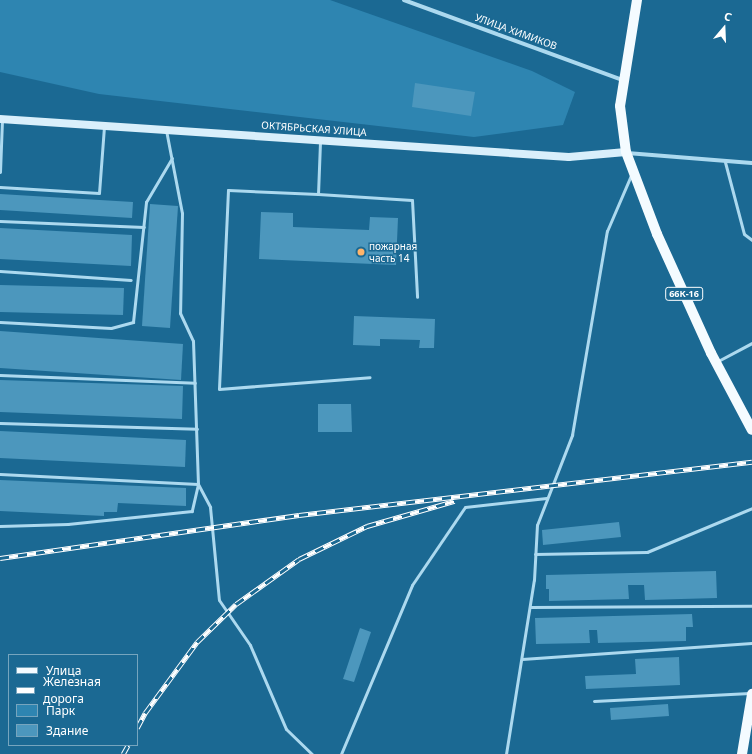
<!DOCTYPE html>
<meta charset="utf-8">
<style>
body{margin:0}
#map{position:relative;width:752px;height:754px;overflow:hidden;background:#1b6993;font-family:"Noto Sans",sans-serif}
div>[style]{position:absolute}
.green>*{inset:0;background:#2e85b1}
.building>*{inset:0;background:#4c97bd}
.lane>*{height:3px;margin:-1.5px;padding:0 1.5px;transform-origin:1.5px;border-radius:1.5px;background:#acd9ef}
.street>*{height:4px;margin:-2px;padding:0 2px;transform-origin:2px;border-radius:2px;background:#acd9ef}
.secondary>*{height:8px;margin:-4px;padding:0 4px;transform-origin:4px;border-radius:4px;background:#d9effb}
.primary>*{height:10px;margin:-5px;padding:0 5px;transform-origin:5px;border-radius:5px;background:#f4fbff}
.rail>*{height:4.5px;margin-top:-2.25px;transform-origin:0;background:repeating-linear-gradient(90deg,#1b6993 0 9px,#fff 0 18px);box-sizing:border-box;border-block:1px solid #fff}
.dots>*{width:11px;height:11px;translate:-50% -50%;box-sizing:border-box;border:2px solid #1b6993;border-radius:50%}
span{translate:-50% -50%;white-space:nowrap;text-align:center;line-height:1.15;-webkit-text-stroke:3px #1b6993;paint-order:stroke}
.shield-label span{padding:1px 3px;background:#1b6993;border:1px solid;border-radius:3px;-webkit-text-stroke-width:0}
.shield-label{font-size:9px;color:#fff;font-weight:700}
.street-label{font-size:10px;color:#fff}
.poi-label{font-size:10px;color:#fff}
.left{translate:0 -50%;text-align:left}
.legend{position:absolute;left:8px;top:654px;width:130px;height:92px;box-sizing:border-box;background:#1b6993;border:1px solid #76a5be;margin:0;padding:5px 7px;list-style:none;font-size:12px;color:#fff}
.legend li{display:flex;align-items:center;gap:8px;height:20px}
.legend b{width:20px;border:1px solid #76a5be}
.north{position:absolute;left:704px;top:8px;width:40px;height:40px;-webkit-text-stroke:3px #1b6993;paint-order:stroke;rotate:19deg;font-size:11px;font-weight:700;line-height:16px;text-align:center;color:#fff}
.north::after{content:'';display:block;margin:auto;width:14px;height:18px;background:#fff;clip-path:polygon(50% 0,100% 100%,50% 72%,0 100%)}
</style>
<div id="map">
<div class="green">
<i style="clip-path:polygon(0 0,330px 0,532px 71px,575px 92px,563px 125px,474px 137px,99px 94px,0 72px)"></i>
</div>
<div class="building">
<i style="clip-path:polygon(415px 83px,475px 92px,471px 116px,412px 107px)"></i>
<i style="clip-path:polygon(0 194px,133px 202px,132px 218px,0 210px)"></i>
<i style="clip-path:polygon(150px 204px,178px 206px,170px 328px,142px 326px)"></i>
<i style="clip-path:polygon(261px 212px,293px 213px,293px 227px,369px 230px,370px 217px,398px 218px,396px 265px,259px 259px)"></i>
<i style="clip-path:polygon(0 228px,132px 235px,131px 266px,0 259px)"></i>
<i style="clip-path:polygon(0 285px,124px 288px,123px 315px,0 312px)"></i>
<i style="clip-path:polygon(354px 316px,435px 319px,434px 348px,419px 348px,420px 340px,380px 339px,380px 346px,353px 345px)"></i>
<i style="clip-path:polygon(0 331px,183px 344px,181px 380px,0 368px)"></i>
<i style="clip-path:polygon(0 380px,183px 386px,182px 419px,0 412px)"></i>
<i style="clip-path:polygon(318px 404px,351px 404px,352px 432px,318px 432px)"></i>
<i style="clip-path:polygon(0 431px,186px 440px,185px 467px,0 458px)"></i>
<i style="clip-path:polygon(0 480px,186px 488px,186px 506px,118px 503px,117px 512px,104px 512px,104px 516px,0 511px)"></i>
<i style="clip-path:polygon(619px 522px,621px 537px,543px 545px,542px 530px)"></i>
<i style="clip-path:polygon(716px 571px,717px 598px,645px 600px,644px 585px,628px 585px,629px 599px,549px 601px,549px 589px,546px 589px,546px 575px)"></i>
<i style="clip-path:polygon(692px 614px,693px 627px,686px 627px,686px 641px,598px 643px,597px 630px,589px 630px,590px 643px,536px 644px,535px 618px)"></i>
<i style="clip-path:polygon(360px 628px,371px 632px,354px 682px,343px 679px)"></i>
<i style="clip-path:polygon(679px 657px,680px 685px,586px 689px,585px 676px,636px 674px,635px 659px)"></i>
<i style="clip-path:polygon(668px 704px,669px 716px,611px 720px,610px 708px)"></i>
</div>
<div class="lane">
<i style="left:166px;top:130px;width:85px;rotate:79.1deg"></i>
<i style="left:182px;top:213px;width:100px;rotate:91.1deg"></i>
<i style="left:180px;top:313px;width:31px;rotate:65deg"></i>
<i style="left:193px;top:341px;width:143px;rotate:88deg"></i>
<i style="left:198px;top:484px;width:26px;rotate:62deg"></i>
<i style="left:210px;top:507px;width:93px;rotate:84.5deg"></i>
<i style="left:219px;top:600px;width:55px;rotate:55.4deg"></i>
<i style="left:250px;top:645px;width:91px;rotate:66.8deg"></i>
<i style="left:286px;top:729px;width:36px;rotate:44deg"></i>
<i style="left:320px;top:142px;width:52px;rotate:92.2deg"></i>
<i style="left:318px;top:194px;width:94px;rotate:3.7deg"></i>
<i style="left:412px;top:200px;width:97px;rotate:87deg"></i>
<i style="left:725px;top:162px;width:74px;rotate:75.2deg"></i>
<i style="left:744px;top:234px;width:10px;rotate:37deg"></i>
<i style="left:0;top:172px;width:53px;rotate:-87.8deg"></i>
<i style="left:0;top:187px;width:99px;rotate:3.5deg"></i>
<i style="left:99px;top:193px;width:66px;rotate:-85.7deg"></i>
<i style="left:318px;top:194px;width:90px;rotate:-177.5deg"></i>
<i style="left:228px;top:190px;width:199px;rotate:92.6deg"></i>
<i style="left:219px;top:389px;width:151px;rotate:-4.5deg"></i>
<i style="left:0;top:221px;width:144px;rotate:2.4deg"></i>
<i style="left:0;top:271px;width:131px;rotate:3.9deg"></i>
<i style="left:0;top:322px;width:111px;rotate:3.1deg"></i>
<i style="left:111px;top:328px;width:23px;rotate:-15deg"></i>
<i style="left:133px;top:322px;width:121px;rotate:-83.8deg"></i>
<i style="left:146px;top:202px;width:51px;rotate:-59.4deg"></i>
<i style="left:718px;top:361px;width:38px;rotate:-28deg"></i>
<i style="left:0;top:375px;width:195px;rotate:2.3deg"></i>
<i style="left:0;top:423px;width:197px;rotate:1.7deg"></i>
<i style="left:0;top:474px;width:198px;rotate:2.9deg"></i>
<i style="left:198px;top:484px;width:28px;rotate:103deg"></i>
<i style="left:192px;top:511px;width:125px;rotate:174deg"></i>
<i style="left:68px;top:524px;width:68px;rotate:178.3deg"></i>
<i style="left:535px;top:554px;width:112px;rotate:-1deg"></i>
<i style="left:647px;top:552px;width:114px;rotate:-22.7deg"></i>
<i style="left:530px;top:607px;width:222px;rotate:-0.3deg"></i>
<i style="left:522px;top:659px;width:231px;rotate:-4deg"></i>
<i style="left:594px;top:701px;width:156px;rotate:-2.9deg"></i>
<i style="left:341px;top:754px;width:183px;rotate:-67.2deg"></i>
<i style="left:412px;top:585px;width:94px;rotate:-55.8deg"></i>
<i style="left:465px;top:507px;width:82px;rotate:-6.3deg"></i>
<i style="left:506px;top:754px;width:176px;rotate:-80.9deg"></i>
<i style="left:534px;top:580px;width:55px;rotate:-86.9deg"></i>
<i style="left:537px;top:525px;width:97px;rotate:-68.7deg"></i>
<i style="left:572px;top:435px;width:207px;rotate:-80.3deg"></i>
<i style="left:607px;top:231px;width:63px;rotate:-66.7deg"></i>
</div>
<div class="street">
<i style="left:404px;top:0;width:233px;rotate:20.1deg"></i>
<i style="left:627px;top:153px;width:125px;rotate:4.6deg"></i>
</div>
<div class="secondary">
<i style="left:0;top:119px;width:570px;rotate:3.82deg"></i>
<i style="left:569px;top:157px;width:57px;rotate:-5deg"></i>
</div>
<div class="primary">
<i style="left:637px;top:0;width:107px;rotate:99.1deg"></i>
<i style="left:620px;top:106px;width:46px;rotate:82.6deg"></i>
<i style="left:626px;top:152px;width:88px;rotate:69.3deg"></i>
<i style="left:657px;top:234px;width:131px;rotate:65.6deg"></i>
<i style="left:711px;top:353px;width:87px;rotate:62deg"></i>
<i style="left:742px;top:754px;width:61px;rotate:-80.5deg"></i>
</div>
<div class="rail">
<i style="left:0;top:558px;width:302px;rotate:-8.2deg"></i>
<i style="left:299px;top:515px;width:456px;rotate:-6.7deg"></i>
<i style="left:137px;top:728px;width:17px;rotate:-62deg"></i>
<i style="left:145px;top:713px;width:88px;rotate:-53.8deg"></i>
<i style="left:197px;top:642px;width:54px;rotate:-44.3deg"></i>
<i style="left:236px;top:604px;width:77px;rotate:-35.5deg"></i>
<i style="left:299px;top:559px;width:76px;rotate:-25.9deg"></i>
<i style="left:367px;top:526px;width:91px;rotate:-16deg"></i>
<i style="left:123px;top:754px;width:10px;rotate:-61deg"></i>
</div>
<div class="dots">
<i style="left:361px;top:252px;background:#ffb46a"></i>
</div>
<div class="shield-label">
<span style="left:684px;top:294px">66К-16</span>
</div>
<div class="street-label">
<span style="left:516px;top:32px;rotate:20deg">УЛИЦА ХИМИКОВ</span>
<span style="left:314px;top:129px;rotate:4deg">ОКТЯБРЬСКАЯ УЛИЦА</span>
</div>
<div class="poi-label">
<span class="left" style="left:369px;top:252px">пожарная<br>часть 14</span>
</div>
<ul class="legend">
<li><b style="height:5px;background:#f4fbff"></b>Улица</li>
<li><b style="height:5px;background:#fff"></b>Железная дорога</li>
<li><b style="height:11px;background:#2e85b1"></b>Парк</li>
<li><b style="height:11px;background:#4c97bd"></b>Здание</li>
</ul>
<div class="north">С</div>
</div>
